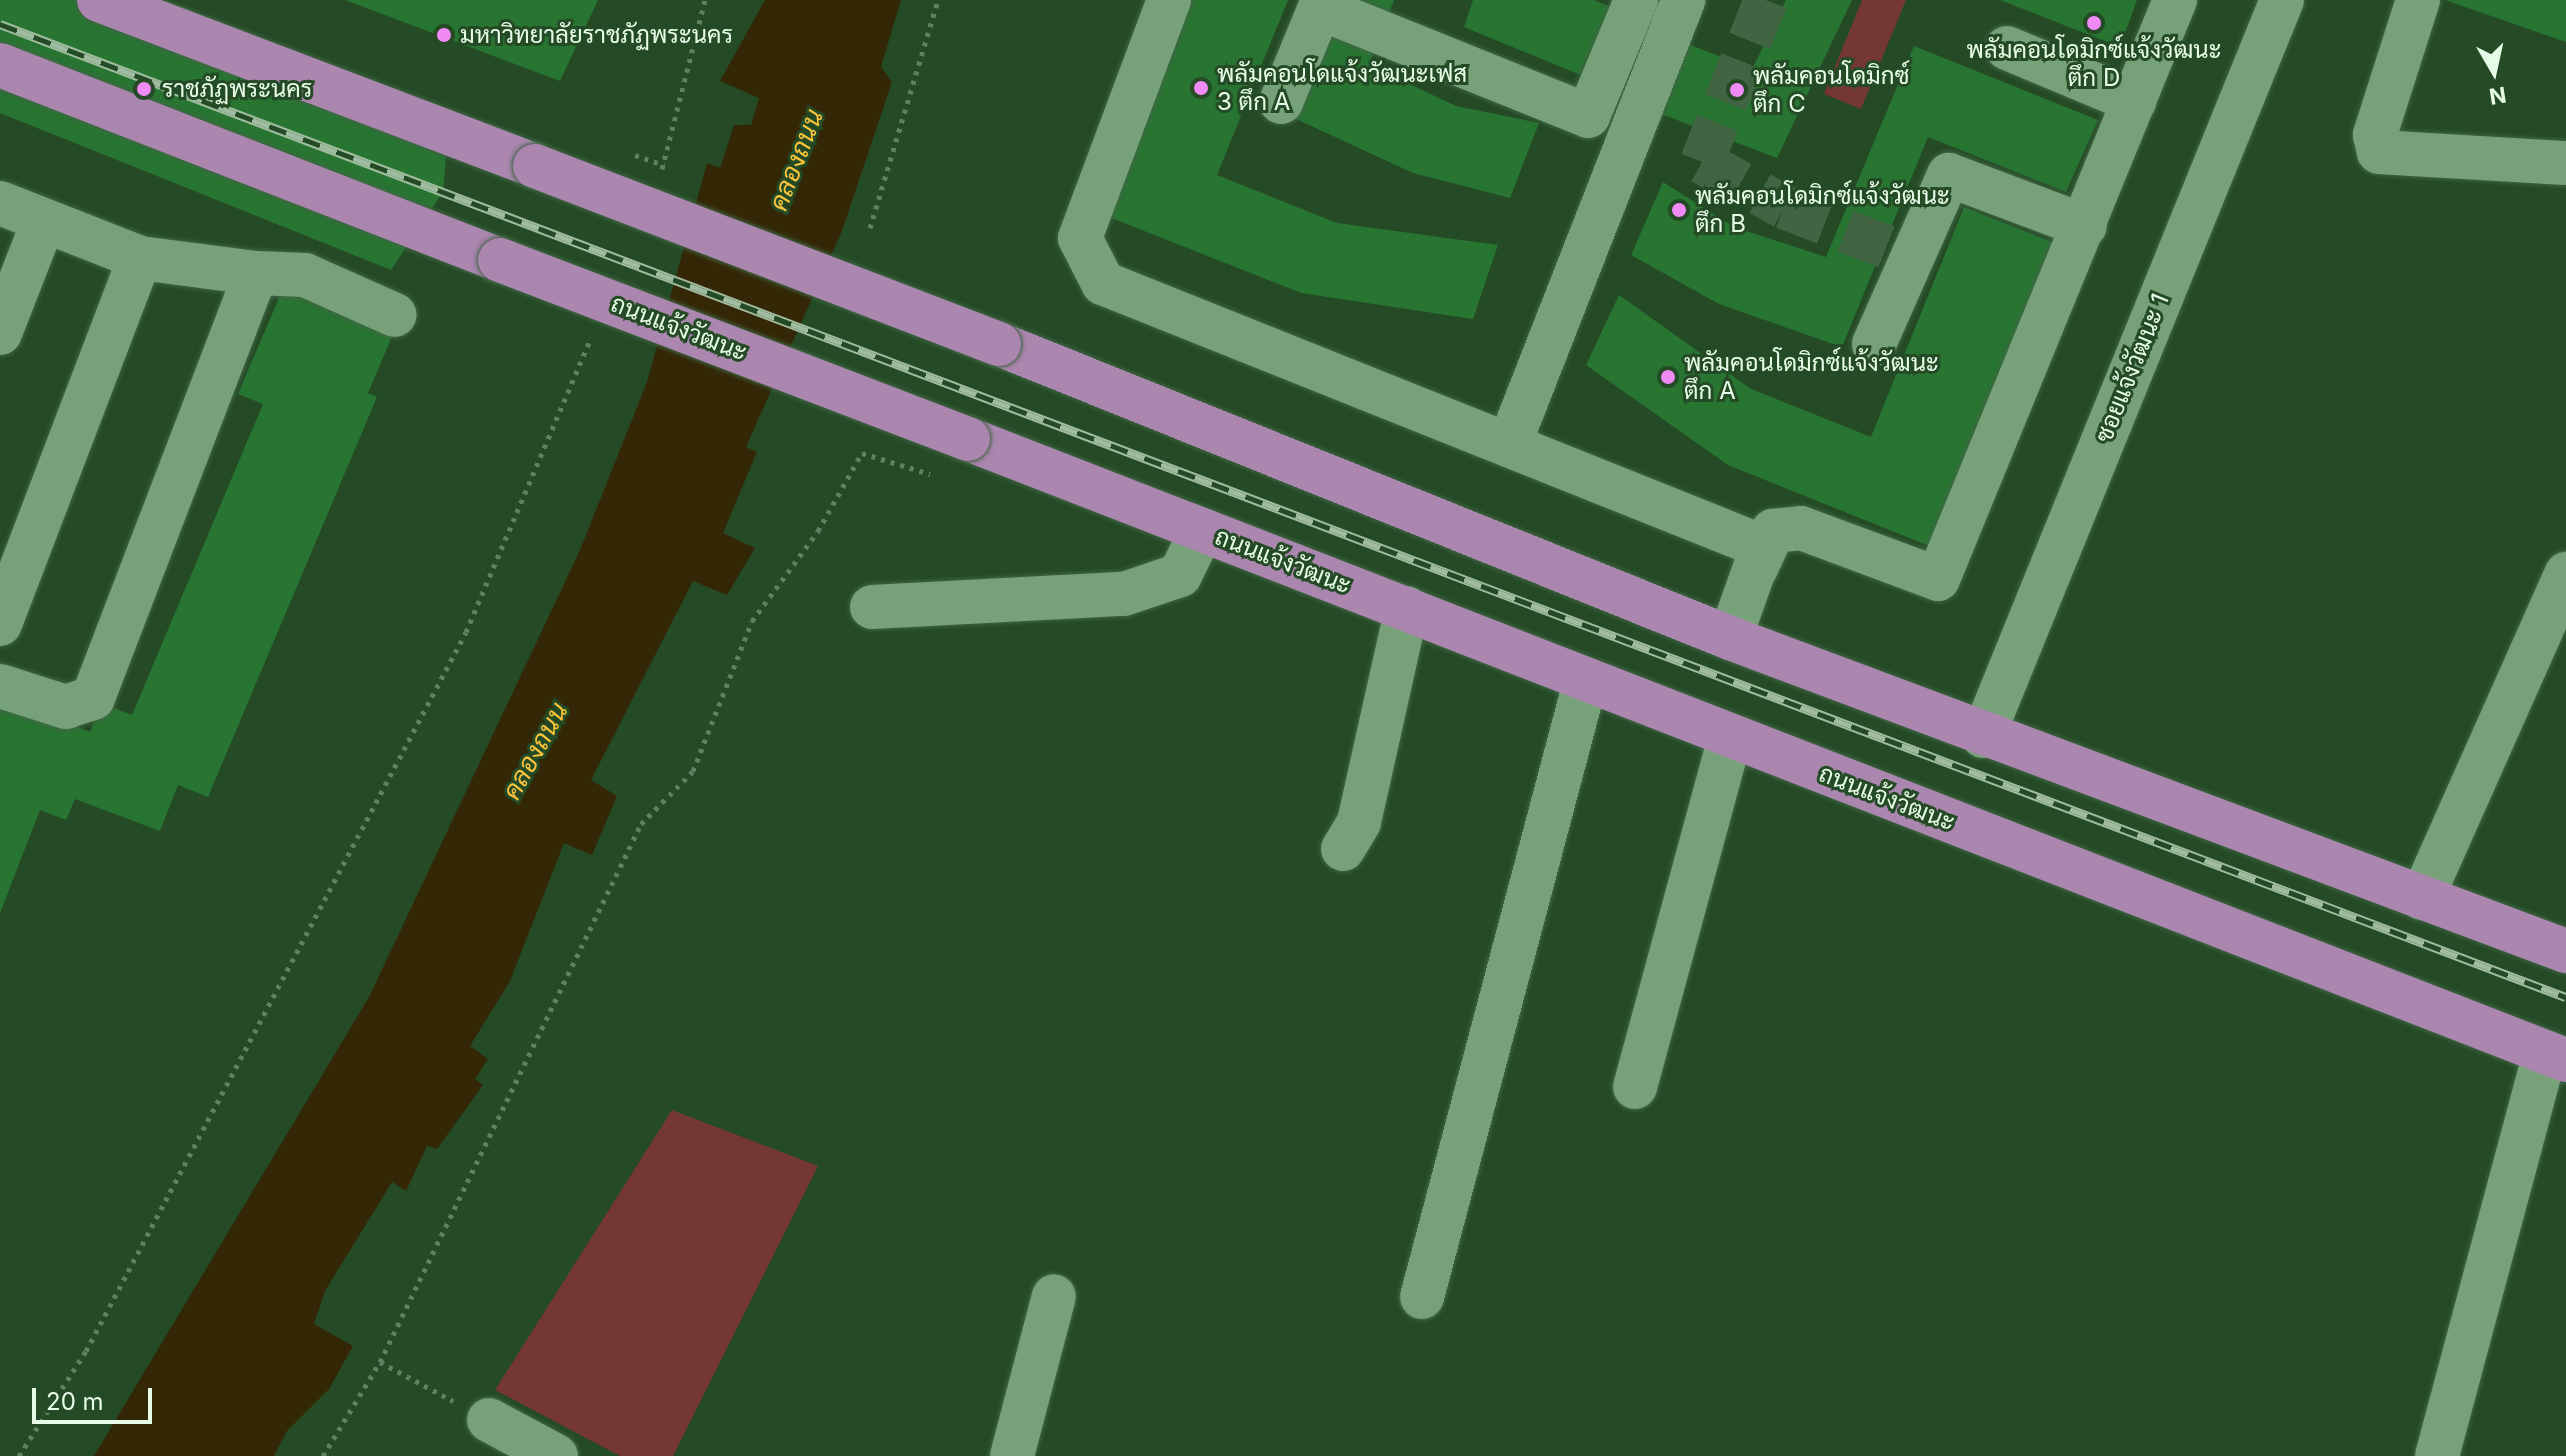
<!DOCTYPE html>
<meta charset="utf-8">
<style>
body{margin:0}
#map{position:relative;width:2566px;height:1456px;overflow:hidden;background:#244a26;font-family:Inter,Sarabun,sans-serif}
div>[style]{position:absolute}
.green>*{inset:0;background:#753733}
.water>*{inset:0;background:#342706}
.building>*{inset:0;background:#287532}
.minor-tunnel>*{height:44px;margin-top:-22px;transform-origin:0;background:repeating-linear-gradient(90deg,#416543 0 44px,transparent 0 66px)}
.path>*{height:5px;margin-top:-2.5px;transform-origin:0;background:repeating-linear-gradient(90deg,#608161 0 4px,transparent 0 10px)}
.roads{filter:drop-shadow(0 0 2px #416545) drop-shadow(0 0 2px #416545)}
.minor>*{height:44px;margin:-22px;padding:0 22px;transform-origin:22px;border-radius:22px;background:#77a179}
.major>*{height:44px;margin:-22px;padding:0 22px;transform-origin:22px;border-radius:22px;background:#ab86af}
.rail>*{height:9px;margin-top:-4.5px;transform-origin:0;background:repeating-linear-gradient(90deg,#244a26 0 18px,#a0bca0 0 36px);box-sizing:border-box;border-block:2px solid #a0bca0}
.bridges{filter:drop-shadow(0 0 2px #416545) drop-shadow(0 0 2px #416545)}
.major-bridge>*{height:44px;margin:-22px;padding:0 22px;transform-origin:22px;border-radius:22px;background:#ab86af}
.dots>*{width:22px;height:22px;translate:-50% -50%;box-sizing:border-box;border:4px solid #244a26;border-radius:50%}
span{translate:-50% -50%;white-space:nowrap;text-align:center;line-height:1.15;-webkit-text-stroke:6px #244a26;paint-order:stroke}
.poi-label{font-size:24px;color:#e6fce6}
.left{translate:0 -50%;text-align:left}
.street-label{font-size:24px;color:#e6fce6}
.water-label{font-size:26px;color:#fcc43b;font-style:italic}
.north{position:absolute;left:2454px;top:32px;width:80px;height:80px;-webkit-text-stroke:6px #244a26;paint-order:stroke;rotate:171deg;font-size:22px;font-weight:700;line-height:32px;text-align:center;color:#e6fce6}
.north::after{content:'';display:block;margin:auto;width:28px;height:36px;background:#e6fce6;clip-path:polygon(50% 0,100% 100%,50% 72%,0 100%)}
.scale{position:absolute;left:32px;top:1388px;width:120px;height:36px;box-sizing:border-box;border:4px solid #e6fce6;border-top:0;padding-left:10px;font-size:24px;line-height:28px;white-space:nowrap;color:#e6fce6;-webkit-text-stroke:6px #244a26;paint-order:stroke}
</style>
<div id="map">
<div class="green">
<i style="clip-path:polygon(1862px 0,1906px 0,1861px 109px,1824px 94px)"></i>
<i style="clip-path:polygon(672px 1110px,818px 1166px,673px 1456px,620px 1456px,495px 1390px)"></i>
</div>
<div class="water">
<i style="clip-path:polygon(765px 0,901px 0,881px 67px,892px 82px,842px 231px,746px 447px,757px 452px,723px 533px,755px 548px,727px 595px,693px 581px,591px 780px,617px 796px,592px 855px,564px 843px,510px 981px,470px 1046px,488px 1059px,475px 1079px,483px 1085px,437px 1149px,427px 1146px,406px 1191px,392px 1182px,325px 1291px,314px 1324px,353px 1346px,329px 1389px,287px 1431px,274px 1456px,94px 1456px,369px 997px,580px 550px,647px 382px,707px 163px,720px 168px,734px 125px,751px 125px,759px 98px,720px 81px)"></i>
</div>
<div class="building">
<i style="clip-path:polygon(0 0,165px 0,450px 113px,443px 192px,391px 270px,0 113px)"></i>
<i style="clip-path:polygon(345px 0,598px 0,560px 81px)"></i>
<i style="clip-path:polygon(1185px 0,1288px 0,1217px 175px,1337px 223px,1498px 245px,1473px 319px,1301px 293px,1099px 213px)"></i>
<i style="clip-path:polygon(1342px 0,1394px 0,1369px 65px,1456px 106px,1539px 123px,1510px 198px,1413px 173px,1294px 118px)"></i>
<i style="clip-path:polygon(1473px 0,1594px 0,1613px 8px,1583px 76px,1464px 27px)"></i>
<i style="clip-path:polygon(1786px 0,1852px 0,1777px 158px,1656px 112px,1683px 42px,1752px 69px)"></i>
<i style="clip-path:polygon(2000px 0,2137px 0,2120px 47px)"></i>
<i style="clip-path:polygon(2445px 0,2566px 0,2566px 42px)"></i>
<i style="clip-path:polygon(1914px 46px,2098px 120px,2066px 192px,1928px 137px,1842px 347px,1719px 304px,1631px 255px,1663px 182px,1734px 227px,1826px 257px)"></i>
<i style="clip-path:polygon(1964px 207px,2052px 242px,1929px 546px,1728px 465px,1586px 365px,1619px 295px,1751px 389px,1871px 437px)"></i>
<i style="clip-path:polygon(284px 286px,394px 332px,368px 393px,377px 397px,208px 797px,178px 785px,160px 831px,75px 799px,66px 820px,40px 810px,0 913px,0 708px,26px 718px,30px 708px,90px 732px,101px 703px,132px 715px,263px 404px,238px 394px)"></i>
</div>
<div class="minor-tunnel">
<i style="left:1766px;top:0;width:174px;rotate:111.6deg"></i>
<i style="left:1702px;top:162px;width:94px;rotate:28.8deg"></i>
<i style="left:1784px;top:207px;width:121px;rotate:21.3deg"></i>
</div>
<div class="path">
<i style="left:635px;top:155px;width:31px;rotate:19deg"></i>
<i style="left:662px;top:169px;width:174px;rotate:-75.7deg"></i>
<i style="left:870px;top:228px;width:238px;rotate:-73.4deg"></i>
<i style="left:380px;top:1362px;width:83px;rotate:28.1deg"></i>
<i style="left:19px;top:1456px;width:125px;rotate:-57.5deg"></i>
<i style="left:86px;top:1351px;width:813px;rotate:-62.14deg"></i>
<i style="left:466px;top:632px;width:320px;rotate:-67deg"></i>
<i style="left:323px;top:1456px;width:110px;rotate:-58.8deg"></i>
<i style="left:380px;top:1362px;width:598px;rotate:-64.12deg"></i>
<i style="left:641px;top:824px;width:74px;rotate:-45.5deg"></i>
<i style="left:693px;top:771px;width:161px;rotate:-68.5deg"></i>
<i style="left:752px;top:621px;width:112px;rotate:-53.7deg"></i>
<i style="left:818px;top:531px;width:90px;rotate:-60.6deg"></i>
<i style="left:862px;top:453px;width:71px;rotate:17.2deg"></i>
</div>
<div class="roads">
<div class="minor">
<i style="left:1169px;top:0;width:254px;rotate:110.5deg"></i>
<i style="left:1080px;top:238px;width:51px;rotate:62.9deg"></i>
<i style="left:1103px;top:283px;width:698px;rotate:21.79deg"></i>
<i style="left:1751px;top:542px;width:16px;rotate:60deg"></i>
<i style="left:1759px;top:556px;width:87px;rotate:109.5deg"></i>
<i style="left:2418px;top:0;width:142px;rotate:107.7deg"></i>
<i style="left:2375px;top:135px;width:17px;rotate:77deg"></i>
<i style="left:2379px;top:152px;width:187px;rotate:3.4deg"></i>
<i style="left:1320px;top:8px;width:289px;rotate:21.9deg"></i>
<i style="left:1588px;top:116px;width:126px;rotate:-67.5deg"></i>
<i style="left:2007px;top:48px;width:138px;rotate:22.7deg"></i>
<i style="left:1281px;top:102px;width:110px;rotate:-67.6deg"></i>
<i style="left:0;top:203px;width:150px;rotate:21.4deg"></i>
<i style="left:140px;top:258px;width:117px;rotate:7.4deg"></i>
<i style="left:256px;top:273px;width:455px;rotate:111deg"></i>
<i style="left:93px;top:698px;width:28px;rotate:162deg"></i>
<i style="left:66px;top:707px;width:69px;rotate:-162.3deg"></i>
<i style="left:256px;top:273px;width:49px;rotate:2.3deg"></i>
<i style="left:305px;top:275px;width:98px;rotate:24deg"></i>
<i style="left:0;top:333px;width:121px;rotate:-68.7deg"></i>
<i style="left:1874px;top:344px;width:185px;rotate:-66.1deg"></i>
<i style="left:1949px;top:175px;width:145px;rotate:20.6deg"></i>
<i style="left:1509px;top:445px;width:478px;rotate:-68.6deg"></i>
<i style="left:1756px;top:568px;width:41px;rotate:-65.3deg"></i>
<i style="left:1773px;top:531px;width:28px;rotate:-6deg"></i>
<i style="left:1801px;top:528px;width:146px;rotate:20.4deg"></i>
<i style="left:1938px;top:579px;width:626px;rotate:-67.74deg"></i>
<i style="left:872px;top:607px;width:252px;rotate:-3deg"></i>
<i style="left:1124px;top:594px;width:59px;rotate:-18.7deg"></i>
<i style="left:1180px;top:575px;width:50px;rotate:-63.9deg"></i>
<i style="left:0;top:624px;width:392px;rotate:-69.1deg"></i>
<i style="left:1983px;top:736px;width:794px;rotate:-67.89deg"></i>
<i style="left:1343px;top:849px;width:31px;rotate:-59deg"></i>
<i style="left:1359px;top:822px;width:219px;rotate:-77.4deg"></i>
<i style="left:2422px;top:898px;width:355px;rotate:-66deg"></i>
<i style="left:1635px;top:1087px;width:363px;rotate:-74.8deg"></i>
<i style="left:1422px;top:1297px;width:639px;rotate:-75.14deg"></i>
<i style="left:489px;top:1420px;width:76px;rotate:28.2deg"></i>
<i style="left:1012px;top:1456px;width:165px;rotate:-75.3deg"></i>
<i style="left:2437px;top:1456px;width:418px;rotate:-75deg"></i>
</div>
<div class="major">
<i style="left:99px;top:0;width:467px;rotate:20.8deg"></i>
<i style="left:0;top:65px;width:537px;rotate:21.31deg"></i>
<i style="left:999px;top:344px;width:788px;rotate:21.91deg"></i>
<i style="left:1730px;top:638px;width:893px;rotate:20.53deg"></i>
<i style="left:968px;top:439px;width:1714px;rotate:21.24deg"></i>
</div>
</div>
<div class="rail">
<i style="left:0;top:24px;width:2744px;rotate:20.77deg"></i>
</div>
<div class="bridges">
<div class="major-bridge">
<i style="left:535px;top:166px;width:497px;rotate:21deg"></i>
<i style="left:500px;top:260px;width:501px;rotate:20.93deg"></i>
</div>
</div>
<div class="dots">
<i style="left:2094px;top:23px;background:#f08bf5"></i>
<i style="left:444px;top:35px;background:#f08bf5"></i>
<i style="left:1201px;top:88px;background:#f08bf5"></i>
<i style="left:144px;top:89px;background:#f08bf5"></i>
<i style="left:1737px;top:90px;background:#f08bf5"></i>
<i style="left:1679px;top:210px;background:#f08bf5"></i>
<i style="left:1668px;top:377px;background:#f08bf5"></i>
</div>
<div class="poi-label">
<span class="left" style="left:460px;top:35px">มหาวิทยาลัยราชภัฏพระนคร</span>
<span style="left:2094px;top:64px">พลัมคอนโดมิกซ์แจ้งวัฒนะ<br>ตึก D</span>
<span class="left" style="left:1217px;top:88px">พลัมคอนโดแจ้งวัฒนะเฟส<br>3 ตึก A</span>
<span class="left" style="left:1753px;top:90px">พลัมคอนโดมิกซ์<br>ตึก C</span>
<span class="left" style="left:162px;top:89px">ราชภัฏพระนคร</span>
<span class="left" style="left:1695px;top:210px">พลัมคอนโดมิกซ์แจ้งวัฒนะ<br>ตึก B</span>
<span class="left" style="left:1684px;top:377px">พลัมคอนโดมิกซ์แจ้งวัฒนะ<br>ตึก A</span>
</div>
<div class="street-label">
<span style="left:679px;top:328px;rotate:21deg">ถนนแจ้งวัฒนะ</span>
<span style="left:2132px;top:368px;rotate:-68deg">ซอยแจ้งวัฒนะ 1</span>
<span style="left:1283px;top:561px;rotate:21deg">ถนนแจ้งวัฒนะ</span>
<span style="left:1887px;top:798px;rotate:21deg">ถนนแจ้งวัฒนะ</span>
</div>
<div class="water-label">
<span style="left:796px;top:160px;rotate:-69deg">คลองถนน</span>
<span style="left:535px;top:751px;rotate:-61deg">คลองถนน</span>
</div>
<div class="north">N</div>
<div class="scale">20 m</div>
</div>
